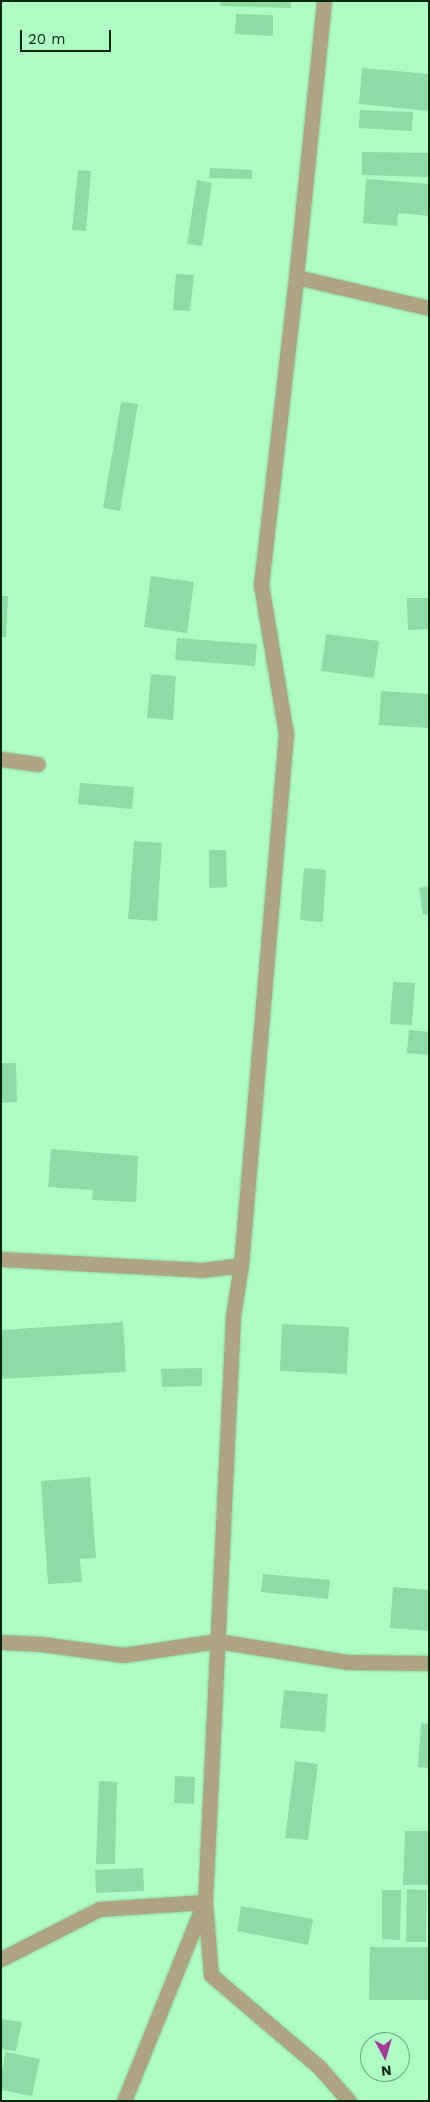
<!DOCTYPE html>
<style>
body{margin:0}
#map{position:relative;width:430px;height:2102px;overflow:hidden;background:#aefbc3;font-family:"Work Sans",sans-serif}
div>[style]{position:absolute}
.building>*{inset:0;background:#8fdba5}
.roads{filter:drop-shadow(0 0 1px #90d5a3) drop-shadow(0 0 1px #90d5a3)}
.minor>*{height:15px;margin:-7.5px;padding:0 7.5px;transform-origin:7.5px;border-radius:7.5px;background:#afa482}
span{translate:-50% -50%;white-space:nowrap;text-align:center;line-height:1.15;-webkit-text-stroke:4px #aefbc3;paint-order:stroke}
.frame{position:absolute;inset:0;border:2px solid #072713;pointer-events:none}
.north{position:absolute;left:360px;top:2032px;width:50px;height:50px;box-sizing:border-box;background:#aefbc3;border:1px solid #6ba67d;border-radius:50%;rotate:174deg;font-size:14px;font-weight:700;line-height:20px;text-align:center;color:#072713}
.north::after{content:'';display:block;margin:auto;width:18px;height:22px;background:#a53999;clip-path:polygon(50% 0,100% 100%,50% 72%,0 100%)}
.scale{position:absolute;left:20px;top:30px;width:91px;height:22px;box-sizing:border-box;border:2px solid #072713;border-top:0;padding-left:6px;font-size:15px;line-height:18px;white-space:nowrap;color:#072713;-webkit-text-stroke:4px #aefbc3;paint-order:stroke}
</style>
<div id="map">
<div class="building">
<i style="clip-path:polygon(221px 1px,291px 1px,291px 8px,220px 6px)"></i>
<i style="clip-path:polygon(236px 14px,273px 15px,273px 36px,235px 34px)"></i>
<i style="clip-path:polygon(362px 68px,429px 74px,429px 111px,359px 104px)"></i>
<i style="clip-path:polygon(360px 110px,413px 112px,412px 131px,359px 128px)"></i>
<i style="clip-path:polygon(362px 152px,429px 153px,429px 177px,362px 175px)"></i>
<i style="clip-path:polygon(210px 168px,252px 170px,252px 179px,209px 178px)"></i>
<i style="clip-path:polygon(78px 170px,91px 171px,86px 231px,72px 230px)"></i>
<i style="clip-path:polygon(366px 179px,429px 184px,429px 216px,398px 213px,397px 226px,363px 223px)"></i>
<i style="clip-path:polygon(197px 180px,212px 183px,202px 246px,187px 244px)"></i>
<i style="clip-path:polygon(176px 274px,194px 275px,190px 311px,173px 310px)"></i>
<i style="clip-path:polygon(121px 402px,138px 404px,120px 511px,103px 508px)"></i>
<i style="clip-path:polygon(151px 576px,194px 582px,187px 633px,144px 627px)"></i>
<i style="clip-path:polygon(1px 596px,8px 596px,6px 637px,1px 637px)"></i>
<i style="clip-path:polygon(407px 598px,429px 598px,429px 629px,408px 630px)"></i>
<i style="clip-path:polygon(326px 634px,379px 641px,374px 678px,321px 671px)"></i>
<i style="clip-path:polygon(177px 638px,257px 644px,255px 666px,175px 660px)"></i>
<i style="clip-path:polygon(151px 674px,176px 676px,173px 720px,147px 718px)"></i>
<i style="clip-path:polygon(381px 691px,429px 694px,429px 728px,379px 725px)"></i>
<i style="clip-path:polygon(80px 783px,134px 787px,132px 809px,78px 804px)"></i>
<i style="clip-path:polygon(134px 841px,162px 843px,157px 921px,128px 919px)"></i>
<i style="clip-path:polygon(209px 850px,226px 850px,227px 887px,209px 888px)"></i>
<i style="clip-path:polygon(304px 868px,326px 870px,323px 922px,300px 920px)"></i>
<i style="clip-path:polygon(429px 886px,429px 914px,423px 915px,419px 888px)"></i>
<i style="clip-path:polygon(393px 982px,415px 983px,412px 1025px,390px 1024px)"></i>
<i style="clip-path:polygon(409px 1030px,429px 1032px,429px 1055px,407px 1053px)"></i>
<i style="clip-path:polygon(1px 1063px,16px 1063px,17px 1102px,1px 1103px)"></i>
<i style="clip-path:polygon(51px 1149px,138px 1156px,136px 1202px,92px 1200px,93px 1190px,48px 1187px)"></i>
<i style="clip-path:polygon(123px 1322px,126px 1372px,1px 1379px,1px 1330px)"></i>
<i style="clip-path:polygon(282px 1324px,349px 1327px,347px 1374px,280px 1371px)"></i>
<i style="clip-path:polygon(202px 1368px,202px 1386px,162px 1387px,161px 1369px)"></i>
<i style="clip-path:polygon(90px 1477px,96px 1558px,80px 1559px,82px 1582px,48px 1584px,41px 1481px)"></i>
<i style="clip-path:polygon(263px 1574px,330px 1580px,328px 1599px,261px 1592px)"></i>
<i style="clip-path:polygon(393px 1587px,429px 1590px,429px 1631px,390px 1628px)"></i>
<i style="clip-path:polygon(284px 1690px,328px 1694px,325px 1732px,280px 1728px)"></i>
<i style="clip-path:polygon(421px 1723px,429px 1724px,429px 1768px,418px 1767px)"></i>
<i style="clip-path:polygon(295px 1761px,318px 1764px,308px 1840px,285px 1838px)"></i>
<i style="clip-path:polygon(175px 1776px,195px 1777px,194px 1804px,174px 1803px)"></i>
<i style="clip-path:polygon(99px 1781px,117px 1782px,115px 1864px,96px 1864px)"></i>
<i style="clip-path:polygon(405px 1831px,429px 1831px,429px 1885px,403px 1885px)"></i>
<i style="clip-path:polygon(143px 1868px,144px 1891px,96px 1893px,95px 1870px)"></i>
<i style="clip-path:polygon(407px 1889px,427px 1890px,426px 1942px,406px 1942px)"></i>
<i style="clip-path:polygon(382px 1890px,401px 1890px,400px 1940px,382px 1939px)"></i>
<i style="clip-path:polygon(241px 1906px,313px 1919px,308px 1945px,237px 1931px)"></i>
<i style="clip-path:polygon(370px 1947px,429px 1947px,429px 2000px,369px 2000px)"></i>
<i style="clip-path:polygon(1px 2019px,22px 2022px,16px 2051px,1px 2049px)"></i>
<i style="clip-path:polygon(6px 2052px,40px 2059px,32px 2096px,1px 2090px,1px 2073px)"></i>
</div>
<div class="roads">
<div class="minor">
<i style="left:296px;top:277px;width:137px;rotate:13.1deg"></i>
<i style="left:1px;top:759px;width:37px;rotate:8deg"></i>
<i style="left:1px;top:1259px;width:201px;rotate:3.1deg"></i>
<i style="left:202px;top:1270px;width:39px;rotate:-7deg"></i>
<i style="left:1px;top:1642px;width:40px;rotate:2.9deg"></i>
<i style="left:41px;top:1644px;width:83px;rotate:7.6deg"></i>
<i style="left:123px;top:1655px;width:95px;rotate:-8.5deg"></i>
<i style="left:217px;top:1641px;width:133px;rotate:9.1deg"></i>
<i style="left:348px;top:1662px;width:81px;rotate:0.7deg"></i>
<i style="left:205px;top:1902px;width:73px;rotate:85.3deg"></i>
<i style="left:211px;top:1975px;width:142px;rotate:40.4deg"></i>
<i style="left:319px;top:2067px;width:45px;rotate:48.6deg"></i>
<i style="left:1px;top:1959px;width:110px;rotate:-27deg"></i>
<i style="left:99px;top:1909px;width:106px;rotate:-3.8deg"></i>
<i style="left:205px;top:1902px;width:587px;rotate:-87.26deg"></i>
<i style="left:233px;top:1316px;width:52px;rotate:-81.1deg"></i>
<i style="left:241px;top:1265px;width:533px;rotate:-85.16deg"></i>
<i style="left:286px;top:734px;width:151px;rotate:-99.5deg"></i>
<i style="left:261px;top:585px;width:310px;rotate:-83.5deg"></i>
<i style="left:296px;top:277px;width:277px;rotate:-84.2deg"></i>
<i style="left:124px;top:2101px;width:211px;rotate:-68deg"></i>
</div>
</div>
<div class="frame"></div>
<div class="north">N</div>
<div class="scale">20 m</div>
</div>
